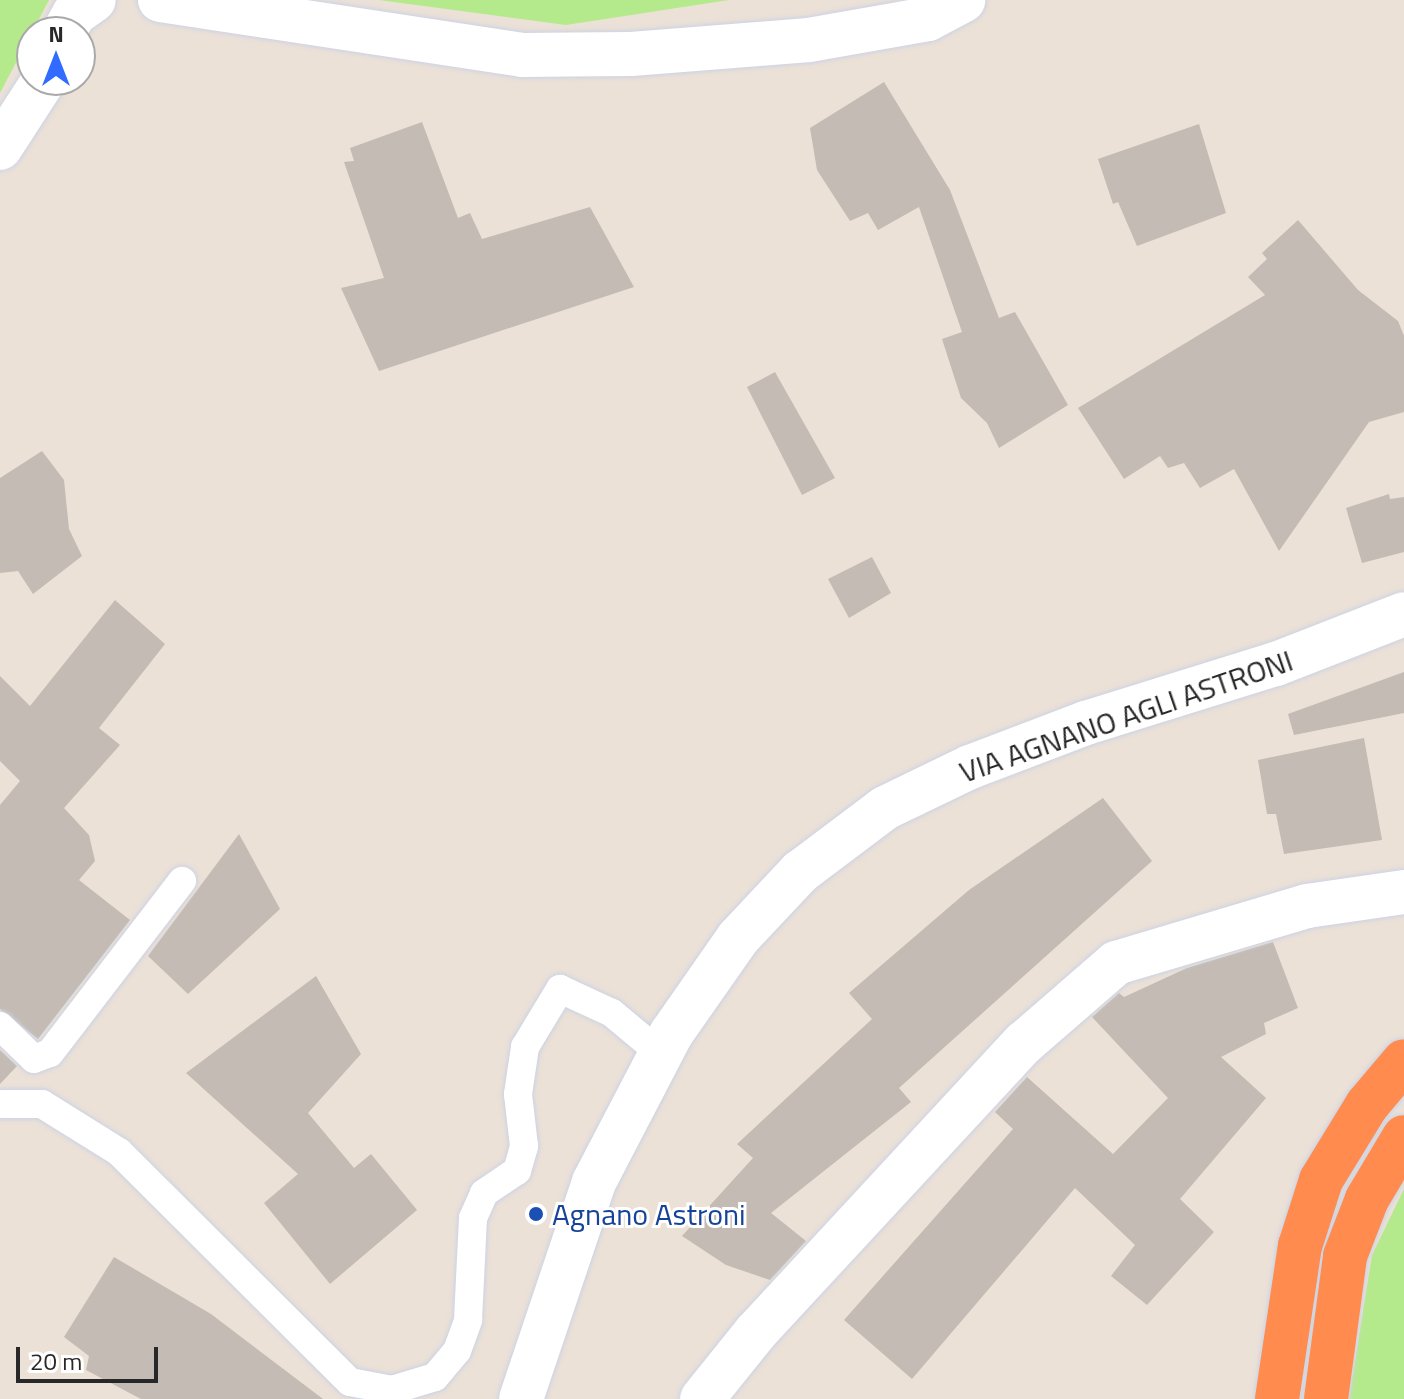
<!DOCTYPE html>
<style>
body{margin:0}
#map{position:relative;width:1404px;height:1399px;overflow:hidden;background:#ece1d7;font-family:"Titillium Web",sans-serif}
div>[style]{position:absolute}
.green>*{inset:0;background:#b5ea8c}
.building>*{inset:0;background:#c3bbb4}
.roads{filter:drop-shadow(0 0 2px #ccd3e3) drop-shadow(0 0 2px #ccd3e3)}
.lane>*{height:28px;margin:-14px;padding:0 14px;transform-origin:14px;border-radius:14px;background:#fff}
.street>*{height:44px;margin:-22px;padding:0 22px;transform-origin:22px;border-radius:22px;background:#fff}
.secondary>*{height:44px;margin:-22px;padding:0 22px;transform-origin:22px;border-radius:22px;background:#fff}
.highway>*{height:44px;margin:-22px;padding:0 22px;transform-origin:22px;border-radius:22px;background:#ff8b4f}
.dots>*{width:22px;height:22px;translate:-50% -50%;box-sizing:border-box;border:4px solid #fff;border-radius:50%}
span{translate:-50% -50%;white-space:nowrap;text-align:center;line-height:1.15;-webkit-text-stroke:6px #fff;paint-order:stroke}
.street-label{font-size:30px;color:#282828}
.transit-label{font-size:30px;color:#164399}
.left{translate:0 -50%;text-align:left}
.north{position:absolute;left:16px;top:16px;width:80px;height:80px;box-sizing:border-box;background:#fff;border:2px solid #a9a9a9;border-radius:50%;rotate:0deg;font-size:22px;font-weight:700;line-height:32px;text-align:center;color:#282828}
.north::after{content:'';display:block;margin:auto;width:28px;height:36px;background:#316bff;clip-path:polygon(50% 0,100% 100%,50% 72%,0 100%)}
.scale{position:absolute;left:16px;top:1347px;width:142px;height:36px;box-sizing:border-box;border:4px solid #282828;border-top:0;padding-left:10px;font-size:24px;line-height:28px;white-space:nowrap;color:#282828;-webkit-text-stroke:6px #fff;paint-order:stroke}
</style>
<div id="map">
<div class="green">
<i style="clip-path:polygon(0 0,49px 0,0 93px)"></i>
<i style="clip-path:polygon(379px 0,729px 0,566px 25px)"></i>
<i style="clip-path:polygon(1404px 1189px,1404px 1399px,1349px 1399px,1372px 1255px)"></i>
</div>
<div class="building">
<i style="clip-path:polygon(884px 82px,950px 190px,999px 318px,1015px 312px,1068px 405px,999px 448px,987px 423px,961px 398px,942px 339px,962px 332px,919px 207px,878px 230px,868px 213px,850px 221px,817px 170px,810px 128px)"></i>
<i style="clip-path:polygon(422px 122px,458px 218px,470px 213px,482px 239px,590px 207px,634px 287px,379px 371px,341px 288px,384px 278px,344px 162px,354px 161px,350px 148px)"></i>
<i style="clip-path:polygon(1199px 124px,1226px 213px,1137px 246px,1118px 202px,1113px 204px,1098px 159px)"></i>
<i style="clip-path:polygon(1298px 220px,1358px 290px,1398px 321px,1404px 336px,1404px 412px,1369px 422px,1279px 551px,1234px 469px,1200px 488px,1184px 463px,1168px 468px,1160px 456px,1124px 479px,1078px 408px,1265px 295px,1248px 277px,1267px 259px,1262px 253px)"></i>
<i style="clip-path:polygon(775px 372px,835px 478px,802px 495px,747px 387px)"></i>
<i style="clip-path:polygon(42px 451px,64px 480px,69px 529px,82px 556px,33px 594px,18px 571px,0 573px,0 478px)"></i>
<i style="clip-path:polygon(1389px 494px,1390px 499px,1404px 497px,1404px 552px,1362px 563px,1346px 508px)"></i>
<i style="clip-path:polygon(872px 557px,891px 593px,849px 618px,828px 579px)"></i>
<i style="clip-path:polygon(115px 600px,165px 644px,99px 728px,120px 745px,64px 808px,89px 835px,95px 861px,79px 880px,130px 920px,38px 1039px,0 1009px,0 805px,20px 781px,0 761px,0 676px,30px 706px)"></i>
<i style="clip-path:polygon(1404px 672px,1404px 713px,1294px 735px,1288px 714px)"></i>
<i style="clip-path:polygon(1364px 738px,1382px 840px,1284px 854px,1276px 814px,1267px 814px,1258px 760px)"></i>
<i style="clip-path:polygon(1103px 798px,1152px 861px,899px 1088px,911px 1102px,771px 1213px,806px 1241px,770px 1280px,726px 1265px,682px 1236px,753px 1158px,737px 1144px,872px 1019px,849px 993px,969px 890px)"></i>
<i style="clip-path:polygon(239px 834px,280px 909px,188px 994px,148px 956px)"></i>
<i style="clip-path:polygon(1273px 942px,1298px 1008px,1264px 1023px,1266px 1034px,1221px 1057px,1266px 1098px,1180px 1199px,1214px 1232px,1147px 1305px,1111px 1276px,1135px 1245px,1075px 1188px,912px 1379px,844px 1320px,1013px 1129px,995px 1112px,1027px 1077px,1113px 1154px,1168px 1098px,1092px 1017px,1119px 993px,1124px 997px,1187px 968px)"></i>
<i style="clip-path:polygon(316px 976px,361px 1054px,308px 1113px,354px 1168px,371px 1154px,417px 1210px,330px 1284px,264px 1203px,298px 1174px,186px 1073px)"></i>
<i style="clip-path:polygon(0 1050px,17px 1066px,0 1084px)"></i>
<i style="clip-path:polygon(114px 1257px,211px 1314px,323px 1399px,141px 1399px,86px 1370px,89px 1356px,64px 1337px)"></i>
</div>
<div class="roads">
<div class="lane">
<i style="left:0;top:1026px;width:47px;rotate:44.1deg"></i>
<i style="left:34px;top:1059px;width:17px;rotate:-21deg"></i>
<i style="left:50px;top:1053px;width:217px;rotate:-52.5deg"></i>
<i style="left:0;top:1104px;width:42px"></i>
<i style="left:42px;top:1104px;width:91px;rotate:31.9deg"></i>
<i style="left:119px;top:1152px;width:326px;rotate:44.9deg"></i>
<i style="left:350px;top:1382px;width:43px;rotate:10.8deg"></i>
<i style="left:392px;top:1390px;width:45px;rotate:-16.8deg"></i>
<i style="left:435px;top:1377px;width:34px;rotate:-50deg"></i>
<i style="left:457px;top:1351px;width:33px;rotate:-70deg"></i>
<i style="left:468px;top:1320px;width:102px;rotate:-87.2deg"></i>
<i style="left:473px;top:1218px;width:27px;rotate:-66deg"></i>
<i style="left:484px;top:1193px;width:40px;rotate:-34deg"></i>
<i style="left:517px;top:1171px;width:26px;rotate:-74deg"></i>
<i style="left:524px;top:1146px;width:52px;rotate:-96.6deg"></i>
<i style="left:518px;top:1094px;width:48px;rotate:-81.5deg"></i>
<i style="left:525px;top:1047px;width:68px;rotate:-58.9deg"></i>
<i style="left:560px;top:989px;width:57px;rotate:24.8deg"></i>
<i style="left:612px;top:1013px;width:64px;rotate:39.9deg"></i>
</div>
<div class="street">
<i style="left:160px;top:0;width:367px;rotate:8.6deg"></i>
<i style="left:523px;top:55px;width:108px;rotate:-0.5deg"></i>
<i style="left:631px;top:54px;width:179px;rotate:-4.5deg"></i>
<i style="left:809px;top:40px;width:121px;rotate:-10deg"></i>
<i style="left:928px;top:19px;width:40px;rotate:-28deg"></i>
<i style="left:64px;top:32px;width:21px;rotate:-61deg"></i>
<i style="left:74px;top:14px;width:24px;rotate:-35deg"></i>
<i style="left:0;top:148px;width:81px;rotate:-57.1deg"></i>
<i style="left:702px;top:1399px;width:85px;rotate:-51.2deg"></i>
<i style="left:755px;top:1333px;width:396px;rotate:-47.2deg"></i>
<i style="left:1024px;top:1043px;width:122px;rotate:-41deg"></i>
<i style="left:1116px;top:963px;width:199px;rotate:-16.6deg"></i>
<i style="left:1307px;top:906px;width:98px;rotate:-8.2deg"></i>
</div>
<div class="secondary">
<i style="left:521px;top:1399px;width:229px;rotate:-71.4deg"></i>
<i style="left:594px;top:1182px;width:167px;rotate:-62.5deg"></i>
<i style="left:671px;top:1034px;width:117px;rotate:-55.1deg"></i>
<i style="left:738px;top:938px;width:91px;rotate:-46.8deg"></i>
<i style="left:800px;top:872px;width:106px;rotate:-37deg"></i>
<i style="left:885px;top:808px;width:94px;rotate:-25.8deg"></i>
<i style="left:970px;top:767px;width:124px;rotate:-20.8deg"></i>
<i style="left:1086px;top:723px;width:199px;rotate:-17.3deg"></i>
<i style="left:1276px;top:664px;width:137px;rotate:-21.3deg"></i>
</div>
<div class="highway">
<i style="left:1277px;top:1399px;width:155px;rotate:-81.5deg"></i>
<i style="left:1300px;top:1246px;width:69px;rotate:-72.3deg"></i>
<i style="left:1321px;top:1180px;width:88px;rotate:-58.5deg"></i>
<i style="left:1367px;top:1105px;width:57px;rotate:-49.9deg"></i>
<i style="left:1326px;top:1399px;width:144px;rotate:-82.4deg"></i>
<i style="left:1345px;top:1256px;width:61px;rotate:-68.9deg"></i>
<i style="left:1367px;top:1199px;width:72px;rotate:-59.2deg"></i>
</div>
</div>
<div class="dots">
<i style="left:536px;top:1214px;background:#1a4fb4"></i>
</div>
<div class="street-label">
<span style="left:1126px;top:716px;rotate:-19deg">VIA AGNANO AGLI ASTRONI</span>
</div>
<div class="transit-label">
<span class="left" style="left:552px;top:1214px">Agnano Astroni</span>
</div>
<div class="north">N</div>
<div class="scale">20 m</div>
</div>
